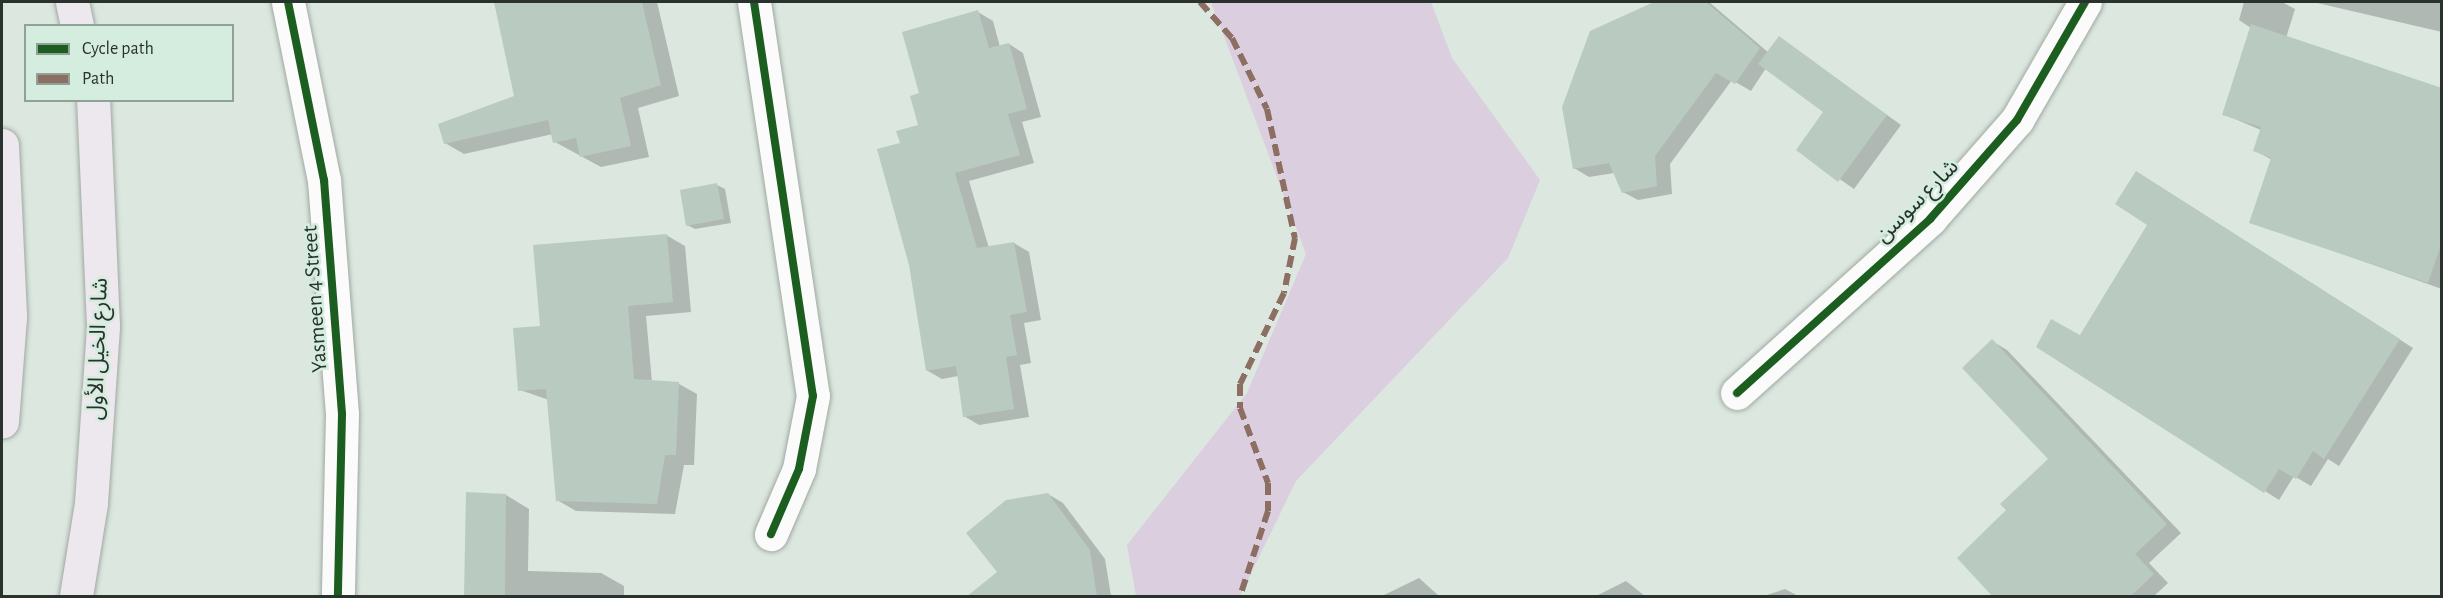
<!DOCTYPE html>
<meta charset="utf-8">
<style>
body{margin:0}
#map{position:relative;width:2443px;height:598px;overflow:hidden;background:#dbe7df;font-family:"Alegreya Sans","Noto Sans Arabic",sans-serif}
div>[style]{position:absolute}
.green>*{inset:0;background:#dbcede}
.shadow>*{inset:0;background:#0003}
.building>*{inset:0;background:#b9cbc0}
.roads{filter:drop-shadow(0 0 2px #a0a9a3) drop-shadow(0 0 2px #a0a9a3)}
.minor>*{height:33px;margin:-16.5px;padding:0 16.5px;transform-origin:16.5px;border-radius:16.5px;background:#fafbfa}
.major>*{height:33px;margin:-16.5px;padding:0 16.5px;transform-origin:16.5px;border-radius:16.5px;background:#ece8ed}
.quiet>*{height:6px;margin-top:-3px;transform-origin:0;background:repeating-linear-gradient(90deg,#8d6e63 0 12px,transparent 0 18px)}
.cycleway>*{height:8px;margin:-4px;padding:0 4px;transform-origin:4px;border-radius:4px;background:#1b5e20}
span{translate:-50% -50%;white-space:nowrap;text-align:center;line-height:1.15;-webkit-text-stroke:5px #d5edde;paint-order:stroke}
.street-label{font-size:22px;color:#29322d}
.frame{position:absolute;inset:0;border:3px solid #29322d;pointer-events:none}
.legend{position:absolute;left:24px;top:24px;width:210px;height:78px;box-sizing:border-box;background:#d5edde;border:2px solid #90a297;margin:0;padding:8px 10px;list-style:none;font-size:18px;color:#29322d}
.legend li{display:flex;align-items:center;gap:12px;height:30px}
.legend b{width:30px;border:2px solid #90a297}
</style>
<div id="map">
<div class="green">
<i style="clip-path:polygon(1211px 2px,1431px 2px,1452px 58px,1540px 180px,1508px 258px,1296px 481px,1240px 596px,1136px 596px,1127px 545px,1247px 393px,1306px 254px)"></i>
</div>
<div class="shadow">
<i style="clip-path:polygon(657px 2px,679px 96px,638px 108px,649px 157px,601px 167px,555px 142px,553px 134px,464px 154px,445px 143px,516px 97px,496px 3px)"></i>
<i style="clip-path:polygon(1658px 2px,1709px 2px,1769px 53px,1780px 38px,1901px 125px,1854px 189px,1798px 150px,1825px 112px,1766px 68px,1751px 91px,1732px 80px,1670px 164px,1672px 194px,1638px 200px,1623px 192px,1614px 173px,1589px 177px,1574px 168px,1592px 32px)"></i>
<i style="clip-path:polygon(2244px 2px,2282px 2px,2295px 9px,2286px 38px,2442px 90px,2442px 289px,2251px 222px,2272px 160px,2254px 150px,2261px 130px,2223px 114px,2251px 28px,2239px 20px)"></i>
<i style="clip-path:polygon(2313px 2px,2442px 2px,2442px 32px)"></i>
<i style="clip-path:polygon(978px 12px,993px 21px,1000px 47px,1009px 44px,1023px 53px,1041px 117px,1022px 122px,1034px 163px,969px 181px,989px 248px,1014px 243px,1029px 252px,1041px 320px,1024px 323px,1031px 363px,1020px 365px,1029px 417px,979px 425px,964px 416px,958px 376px,942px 379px,928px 371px,911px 265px,902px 144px,920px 126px,921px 94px)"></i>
<i style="clip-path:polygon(2151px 181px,2413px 348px,2339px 466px,2328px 459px,2311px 486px,2294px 476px,2279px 500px,2265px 491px,2081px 337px,2149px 224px)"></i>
<i style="clip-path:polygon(717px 185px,725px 189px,731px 223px,695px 229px,687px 225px)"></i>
<i style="clip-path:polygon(666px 235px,685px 246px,691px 312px,646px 316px,652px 382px,679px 384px,697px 394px,694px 465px,684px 465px,675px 514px,576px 511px,557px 500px,549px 400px,520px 390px,542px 327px)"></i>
<i style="clip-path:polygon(1992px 341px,2007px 350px,2181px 533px,2149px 563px,2168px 583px,2154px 596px,1995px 596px,2008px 510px,2050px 459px)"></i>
<i style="clip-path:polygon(1048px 494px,1063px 503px,1105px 559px,1111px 596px,969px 596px,999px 572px)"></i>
<i style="clip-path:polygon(506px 495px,529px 509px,528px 571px,601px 573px,624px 586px,624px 596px,466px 596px)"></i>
<i style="clip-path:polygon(1419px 578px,1439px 596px,1382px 596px)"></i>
<i style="clip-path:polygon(1626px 581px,1645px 596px,1596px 596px)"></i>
<i style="clip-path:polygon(1785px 589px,1798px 596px,1764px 596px)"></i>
</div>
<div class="building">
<i style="clip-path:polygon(494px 2px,642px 2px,661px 85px,620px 98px,631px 146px,580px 157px,576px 138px,553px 143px,548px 120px,444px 144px,438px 124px,514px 96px)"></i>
<i style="clip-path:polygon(1654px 2px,1706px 2px,1760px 48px,1735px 84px,1716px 73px,1655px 156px,1657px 186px,1622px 193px,1609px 163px,1573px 169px,1562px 107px,1590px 31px)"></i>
<i style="clip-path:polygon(978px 10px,989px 48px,1009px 43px,1027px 109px,1008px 114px,1020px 155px,955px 173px,977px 248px,1014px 242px,1027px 312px,1010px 315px,1017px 355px,1006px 357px,1014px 409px,963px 417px,956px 366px,926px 371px,909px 265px,877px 149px,900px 143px,896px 131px,918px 125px,910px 96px,919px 93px,902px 32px)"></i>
<i style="clip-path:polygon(2251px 24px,2442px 88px,2442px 242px,2428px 283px,2249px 223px,2271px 158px,2253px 151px,2261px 127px,2222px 115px)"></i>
<i style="clip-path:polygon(1779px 36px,1887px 115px,1838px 182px,1796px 150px,1823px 112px,1758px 64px)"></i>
<i style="clip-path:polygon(2136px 171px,2400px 339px,2324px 459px,2313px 451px,2296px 479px,2279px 469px,2264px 493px,2036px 347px,2051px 319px,2080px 335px,2147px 225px,2115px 204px)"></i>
<i style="clip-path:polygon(717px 183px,724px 219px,686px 226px,680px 190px)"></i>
<i style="clip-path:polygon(667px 234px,673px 302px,628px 306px,634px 379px,679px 382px,676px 455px,665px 455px,657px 504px,556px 501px,546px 389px,518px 391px,513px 328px,540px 326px,533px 245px)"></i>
<i style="clip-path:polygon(1992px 339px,2167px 524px,2135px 554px,2154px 574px,2130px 597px,1993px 597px,1957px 558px,2006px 510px,2000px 504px,2048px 459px,1962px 368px)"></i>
<i style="clip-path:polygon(466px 492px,506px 494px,505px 597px,464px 597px)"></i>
<i style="clip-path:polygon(1048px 493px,1090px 550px,1097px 597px,966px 597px,997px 572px,966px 533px,1006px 500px)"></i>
</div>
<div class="roads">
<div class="minor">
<i style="left:288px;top:2px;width:182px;rotate:78.6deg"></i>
<i style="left:324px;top:180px;width:235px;rotate:85.6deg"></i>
<i style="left:342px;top:414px;width:182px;rotate:91.3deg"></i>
<i style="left:754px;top:2px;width:398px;rotate:81.5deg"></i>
<i style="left:813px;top:396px;width:74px;rotate:100.9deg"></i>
<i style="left:799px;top:469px;width:71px;rotate:113.3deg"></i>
<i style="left:1737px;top:393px;width:260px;rotate:-42deg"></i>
<i style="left:1930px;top:219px;width:132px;rotate:-48.7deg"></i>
<i style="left:2017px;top:120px;width:136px;rotate:-60deg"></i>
</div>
<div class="major">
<i style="left:72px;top:2px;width:25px;rotate:78deg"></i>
<i style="left:2px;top:145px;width:172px;rotate:87.3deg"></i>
<i style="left:10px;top:317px;width:105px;rotate:94.4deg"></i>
<i style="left:76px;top:596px;width:94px;rotate:-80.8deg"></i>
<i style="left:91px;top:503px;width:177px;rotate:-86.1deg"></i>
<i style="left:103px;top:326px;width:226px;rotate:-92.5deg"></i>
</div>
</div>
<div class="quiet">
<i style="left:1200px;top:2px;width:48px;rotate:48.4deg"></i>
<i style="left:1232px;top:38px;width:79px;rotate:63.8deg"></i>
<i style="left:1267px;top:109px;width:132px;rotate:77.8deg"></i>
<i style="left:1295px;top:238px;width:56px;rotate:101.3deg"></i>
<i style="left:1284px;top:293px;width:101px;rotate:115.8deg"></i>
<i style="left:1240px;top:384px;width:24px;rotate:90deg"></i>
<i style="left:1240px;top:408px;width:80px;rotate:69.5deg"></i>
<i style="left:1268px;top:483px;width:28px;rotate:90deg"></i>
<i style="left:1268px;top:511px;width:89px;rotate:108.2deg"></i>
</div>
<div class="cycleway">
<i style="left:288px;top:2px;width:182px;rotate:78.6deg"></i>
<i style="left:324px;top:180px;width:235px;rotate:85.6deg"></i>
<i style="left:342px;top:414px;width:182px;rotate:91.3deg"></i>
<i style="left:754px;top:2px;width:398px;rotate:81.5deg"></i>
<i style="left:813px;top:396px;width:74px;rotate:100.9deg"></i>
<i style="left:799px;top:469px;width:71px;rotate:113.3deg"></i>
<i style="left:1737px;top:393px;width:260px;rotate:-42deg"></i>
<i style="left:1930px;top:219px;width:132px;rotate:-48.7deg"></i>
<i style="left:2017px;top:120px;width:136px;rotate:-60deg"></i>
</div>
<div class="street-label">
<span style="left:1917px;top:201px;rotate:-45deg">شارع سوسن</span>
<span style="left:315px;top:299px;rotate:-94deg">Yasmeen 4 Street</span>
<span style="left:98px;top:349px;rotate:-88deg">شارع الخيل الأول</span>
</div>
<div class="frame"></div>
<ul class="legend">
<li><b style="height:8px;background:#1b5e20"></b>Cycle path</li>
<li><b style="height:8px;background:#8d6e63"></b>Path</li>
</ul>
</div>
